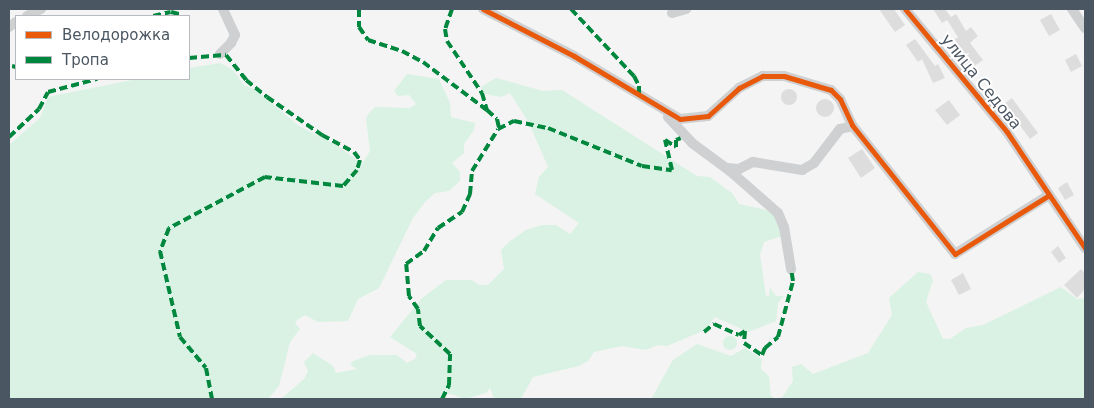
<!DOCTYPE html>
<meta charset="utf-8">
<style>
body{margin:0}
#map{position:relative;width:1094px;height:408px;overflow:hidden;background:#f4f4f4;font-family:"DejaVu Sans",sans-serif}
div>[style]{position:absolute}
.green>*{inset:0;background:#d9f2e3}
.round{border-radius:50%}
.building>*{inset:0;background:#ddddde}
.minor>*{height:10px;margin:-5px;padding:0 5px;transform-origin:5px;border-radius:5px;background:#ced0d2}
.quiet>*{height:4px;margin-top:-2px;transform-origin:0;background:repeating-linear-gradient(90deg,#00873e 0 8px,transparent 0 12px)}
.cycleway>*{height:5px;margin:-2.5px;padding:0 2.5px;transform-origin:2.5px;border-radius:2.5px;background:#e8590c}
span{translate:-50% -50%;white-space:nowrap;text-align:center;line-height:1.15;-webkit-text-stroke:4px #fff;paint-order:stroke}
.street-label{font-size:16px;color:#4a5661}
.frame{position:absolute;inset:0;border:10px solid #4a5661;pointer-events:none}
.legend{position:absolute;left:15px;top:15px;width:175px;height:65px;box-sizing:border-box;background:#fff;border:1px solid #b7bbc0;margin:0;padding:6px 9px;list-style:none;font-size:15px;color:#4a5661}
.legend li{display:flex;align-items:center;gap:10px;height:25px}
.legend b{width:25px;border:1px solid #b7bbc0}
</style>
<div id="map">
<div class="green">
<i style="clip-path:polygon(220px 63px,233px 70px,244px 85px,256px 90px,299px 126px,338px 146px,362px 164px,370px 151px,366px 119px,369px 113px,375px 107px,410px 108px,416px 104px,409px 95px,398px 96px,394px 91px,407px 74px,439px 79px,450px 103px,451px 117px,475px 123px,474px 130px,464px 144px,464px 153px,452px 163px,460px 172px,460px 181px,449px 191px,435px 193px,425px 202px,413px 218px,379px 288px,358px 299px,348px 321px,318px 322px,305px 315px,297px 320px,295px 323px,300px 329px,290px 342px,279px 386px,268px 399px,9px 399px,9px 145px,40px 118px,48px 97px,137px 79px,189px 79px,189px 68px)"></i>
<i style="clip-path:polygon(496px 78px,543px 91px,562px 90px,697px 176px,710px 177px,733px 194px,739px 204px,766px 210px,780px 219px,782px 236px,764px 242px,760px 255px,766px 296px,769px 296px,770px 288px,776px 296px,784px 296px,778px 303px,776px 321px,748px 332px,715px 317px,705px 330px,667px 346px,658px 345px,646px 350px,622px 346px,594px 352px,588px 361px,579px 366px,533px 377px,521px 399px,494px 399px,490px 388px,486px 393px,465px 399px,451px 394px,441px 394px,440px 399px,281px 399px,304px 379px,308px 371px,304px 362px,313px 353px,333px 366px,336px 373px,357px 369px,350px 365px,353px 361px,370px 355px,397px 355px,407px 363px,415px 359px,417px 354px,390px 337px,421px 299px,446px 280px,472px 280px,479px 285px,488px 285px,504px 269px,501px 250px,509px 242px,526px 230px,542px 225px,556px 225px,570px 234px,579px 223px,535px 194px,539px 177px,548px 167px,529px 123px,510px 93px,501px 97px,485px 94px,481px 87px)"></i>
<i style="clip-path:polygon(918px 272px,930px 274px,933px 280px,926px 302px,943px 339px,950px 339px,966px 328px,983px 325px,1061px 287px,1077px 299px,1085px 298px,1085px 399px,781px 399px,793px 381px,792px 367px,801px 364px,813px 374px,868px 353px,892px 315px,889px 298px)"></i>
<i class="round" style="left:723px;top:336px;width:14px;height:14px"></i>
<i style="clip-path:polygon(697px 344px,731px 356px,745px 348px,762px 359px,761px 369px,769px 376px,771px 396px,776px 399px,651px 399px,673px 360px)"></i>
</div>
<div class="building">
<i style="clip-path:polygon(879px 9px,894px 9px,905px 25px,895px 32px)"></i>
<i style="clip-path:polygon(933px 9px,945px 9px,951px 17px,956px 14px,966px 31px,971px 27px,978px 36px,970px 43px,983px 60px,966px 72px,950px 49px,957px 44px,954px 40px,958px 37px,947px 20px,942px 23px)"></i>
<i style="clip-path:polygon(1051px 14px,1060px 30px,1049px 36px,1040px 20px)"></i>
<i style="clip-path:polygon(915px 39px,935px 66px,938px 64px,945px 78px,933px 83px,922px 59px,918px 62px,906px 45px)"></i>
<i style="clip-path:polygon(1076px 54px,1082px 66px,1071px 72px,1065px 60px)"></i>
<i class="round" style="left:781px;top:89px;width:16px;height:16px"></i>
<i style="clip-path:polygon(1012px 98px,1038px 133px,1030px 139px,1004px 104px)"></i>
<i class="round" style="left:816px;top:99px;width:18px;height:18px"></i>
<i style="clip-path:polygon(949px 100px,960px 115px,947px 125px,935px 110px)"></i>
<i style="clip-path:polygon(862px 149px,875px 168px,861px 178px,848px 158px)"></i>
<i style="clip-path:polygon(1067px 182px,1074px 195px,1065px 200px,1058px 188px)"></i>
<i style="clip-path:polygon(1058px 246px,1066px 258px,1059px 263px,1051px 252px)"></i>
<i style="clip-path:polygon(1081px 269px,1085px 273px,1085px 289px,1077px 298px,1064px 285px)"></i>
<i style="clip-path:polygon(963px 273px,971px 289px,959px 295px,951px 280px)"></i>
</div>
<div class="minor">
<i style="left:483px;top:9px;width:102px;rotate:27.3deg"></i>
<i style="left:574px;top:56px;width:123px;rotate:30.7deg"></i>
<i style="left:680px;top:119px;width:28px;rotate:-6deg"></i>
<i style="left:708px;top:116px;width:42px;rotate:-42.1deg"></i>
<i style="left:739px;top:88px;width:27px;rotate:-27deg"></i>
<i style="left:763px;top:76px;width:21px"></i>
<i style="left:784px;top:76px;width:49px;rotate:16.6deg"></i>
<i style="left:831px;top:90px;width:13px;rotate:45deg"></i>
<i style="left:840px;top:99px;width:29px;rotate:65deg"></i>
<i style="left:852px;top:125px;width:165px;rotate:51.4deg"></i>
<i style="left:955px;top:254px;width:111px;rotate:-32.1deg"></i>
<i style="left:905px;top:9px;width:160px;rotate:50.3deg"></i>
<i style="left:1007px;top:132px;width:140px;rotate:56.1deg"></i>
<i style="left:1072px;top:9px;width:23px;rotate:56deg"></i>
<i style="left:672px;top:13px;width:15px;rotate:-16deg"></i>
<i style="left:27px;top:16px;width:16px;rotate:-27deg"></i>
<i style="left:9px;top:27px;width:9px;rotate:-36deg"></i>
<i style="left:220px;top:54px;width:16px;rotate:-45deg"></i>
<i style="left:231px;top:43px;width:9px;rotate:-63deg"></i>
<i style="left:235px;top:35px;width:29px;rotate:-115deg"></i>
<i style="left:668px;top:117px;width:35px;rotate:47deg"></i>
<i style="left:692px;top:143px;width:47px;rotate:36.4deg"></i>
<i style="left:730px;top:171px;width:64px;rotate:41.2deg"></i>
<i style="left:778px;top:213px;width:15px;rotate:67deg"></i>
<i style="left:784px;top:227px;width:43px;rotate:80.5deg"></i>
<i style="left:727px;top:168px;width:12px;rotate:5deg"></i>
<i style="left:739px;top:169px;width:16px;rotate:-27deg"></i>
<i style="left:753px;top:162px;width:50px;rotate:9.3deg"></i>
<i style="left:802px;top:170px;width:14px;rotate:-30deg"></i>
<i style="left:814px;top:163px;width:43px;rotate:-52.6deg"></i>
<i style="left:840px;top:129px;width:13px;rotate:-13deg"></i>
</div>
<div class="quiet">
<i style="left:359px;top:9px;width:18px;rotate:90deg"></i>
<i style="left:359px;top:27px;width:16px;rotate:55deg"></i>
<i style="left:368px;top:40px;width:36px;rotate:18deg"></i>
<i style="left:402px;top:51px;width:24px;rotate:28deg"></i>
<i style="left:423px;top:62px;width:80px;rotate:36.9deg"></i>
<i style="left:452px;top:9px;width:21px;rotate:109deg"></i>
<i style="left:445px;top:29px;width:12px;rotate:81deg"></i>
<i style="left:447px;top:41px;width:63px;rotate:56.1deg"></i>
<i style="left:482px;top:93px;width:18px;rotate:74deg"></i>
<i style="left:487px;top:110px;width:13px;rotate:42deg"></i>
<i style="left:497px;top:119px;width:9px;rotate:77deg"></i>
<i style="left:571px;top:9px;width:92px;rotate:46.8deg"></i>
<i style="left:634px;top:76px;width:11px;rotate:63deg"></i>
<i style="left:639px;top:86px;width:10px;rotate:90deg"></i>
<i style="left:153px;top:16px;width:18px;rotate:-13deg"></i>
<i style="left:171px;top:12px;width:12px;rotate:14deg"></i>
<i style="left:189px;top:58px;width:37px;rotate:-5deg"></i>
<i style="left:226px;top:55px;width:32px;rotate:51deg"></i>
<i style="left:246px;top:80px;width:27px;rotate:39deg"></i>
<i style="left:267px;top:97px;width:67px;rotate:34.6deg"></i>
<i style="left:322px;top:135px;width:36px;rotate:28deg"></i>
<i style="left:354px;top:152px;width:10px;rotate:53deg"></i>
<i style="left:360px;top:160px;width:10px;rotate:107deg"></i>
<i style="left:357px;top:170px;width:21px;rotate:131deg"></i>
<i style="left:343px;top:186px;width:79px;rotate:-173.4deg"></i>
<i style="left:265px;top:177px;width:109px;rotate:152deg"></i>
<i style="left:169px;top:228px;width:25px;rotate:111deg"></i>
<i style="left:160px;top:251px;width:88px;rotate:76.9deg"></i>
<i style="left:180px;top:337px;width:40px;rotate:50deg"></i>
<i style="left:206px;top:368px;width:32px;rotate:79deg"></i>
<i style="left:12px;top:66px;width:4px;rotate:14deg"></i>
<i style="left:9px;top:137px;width:41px;rotate:-43deg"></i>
<i style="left:39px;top:109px;width:19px;rotate:-62deg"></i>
<i style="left:48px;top:92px;width:51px;rotate:-14.9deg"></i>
<i style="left:704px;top:332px;width:13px;rotate:-39deg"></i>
<i style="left:714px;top:324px;width:27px;rotate:24deg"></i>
<i style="left:739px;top:335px;width:7px;rotate:-34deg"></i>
<i style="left:745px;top:331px;width:12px;rotate:95deg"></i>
<i style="left:744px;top:343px;width:22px;rotate:34deg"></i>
<i style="left:762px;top:355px;width:8px;rotate:-67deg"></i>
<i style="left:765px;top:348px;width:17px;rotate:-40deg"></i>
<i style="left:778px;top:337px;width:58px;rotate:-75deg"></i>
<i style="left:793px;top:281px;width:12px;rotate:-99deg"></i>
<i style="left:442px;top:399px;width:16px;rotate:-63deg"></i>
<i style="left:449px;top:385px;width:31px;rotate:-88deg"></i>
<i style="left:450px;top:354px;width:41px;rotate:-137deg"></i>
<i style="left:420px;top:326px;width:17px;rotate:-97deg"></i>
<i style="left:418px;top:309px;width:16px;rotate:-125deg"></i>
<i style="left:409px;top:296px;width:32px;rotate:-95deg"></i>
<i style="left:406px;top:264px;width:22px;rotate:-36deg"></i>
<i style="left:424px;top:251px;width:27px;rotate:-59deg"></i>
<i style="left:438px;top:228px;width:29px;rotate:-34deg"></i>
<i style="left:462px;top:212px;width:20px;rotate:-66deg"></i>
<i style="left:470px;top:194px;width:23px;rotate:-85deg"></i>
<i style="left:472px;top:171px;width:49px;rotate:-58.2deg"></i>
<i style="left:498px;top:129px;width:18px;rotate:-27deg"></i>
<i style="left:514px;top:121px;width:35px;rotate:12deg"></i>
<i style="left:548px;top:128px;width:101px;rotate:22deg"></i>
<i style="left:642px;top:166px;width:30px;rotate:8deg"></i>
<i style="left:672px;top:170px;width:31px;rotate:-103deg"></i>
<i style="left:665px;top:140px;width:13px;rotate:32deg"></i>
<i style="left:676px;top:147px;width:7px;rotate:-90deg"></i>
<i style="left:676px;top:140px;width:5px;rotate:-22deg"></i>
</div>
<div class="cycleway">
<i style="left:483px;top:9px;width:102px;rotate:27.3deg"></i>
<i style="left:574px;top:56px;width:123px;rotate:30.7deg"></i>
<i style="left:680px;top:119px;width:28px;rotate:-6deg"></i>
<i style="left:708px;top:116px;width:42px;rotate:-42.1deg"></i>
<i style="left:739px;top:88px;width:27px;rotate:-27deg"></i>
<i style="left:763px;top:76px;width:21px"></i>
<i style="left:784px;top:76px;width:49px;rotate:16.6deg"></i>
<i style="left:831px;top:90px;width:13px;rotate:45deg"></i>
<i style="left:840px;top:99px;width:29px;rotate:65deg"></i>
<i style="left:852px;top:125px;width:165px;rotate:51.4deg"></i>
<i style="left:955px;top:254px;width:111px;rotate:-32.1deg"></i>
<i style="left:905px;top:9px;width:160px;rotate:50.3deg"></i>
<i style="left:1007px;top:132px;width:140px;rotate:56.1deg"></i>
</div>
<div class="street-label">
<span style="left:981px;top:82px;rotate:51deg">улица Седова</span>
</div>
<div class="frame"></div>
<ul class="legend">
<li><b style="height:6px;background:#e8590c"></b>Велодорожка</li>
<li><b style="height:6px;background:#00873e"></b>Тропа</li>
</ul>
</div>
